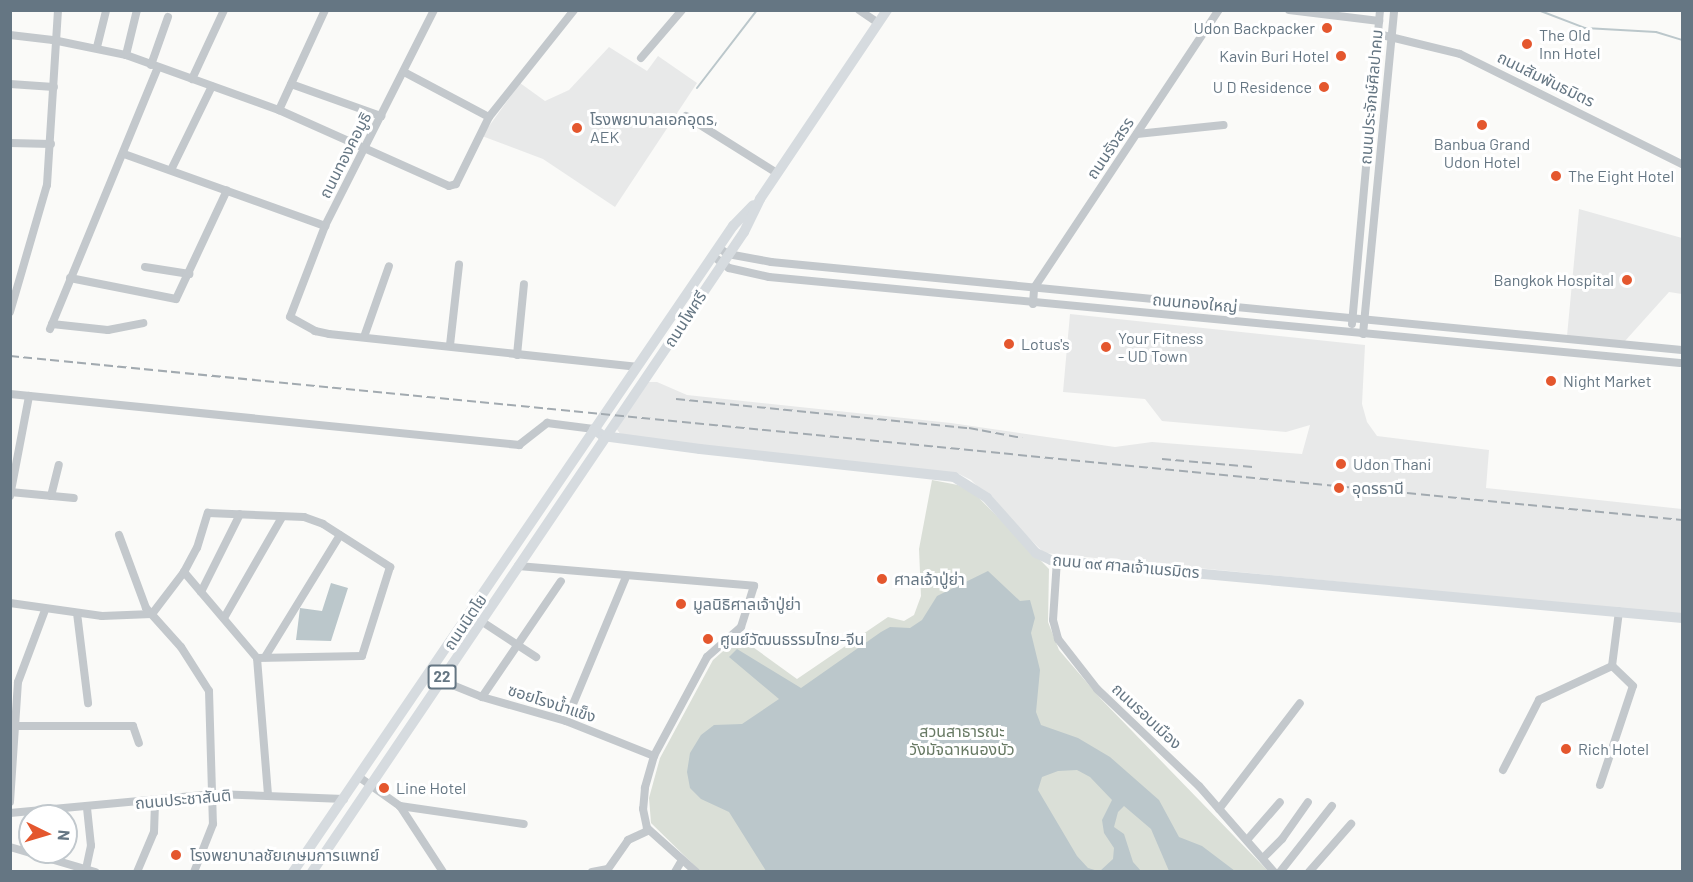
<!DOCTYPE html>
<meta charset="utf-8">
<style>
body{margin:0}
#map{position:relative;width:1693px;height:882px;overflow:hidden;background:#fafaf8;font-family:Barlow,"Noto Sans Thai",sans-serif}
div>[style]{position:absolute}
.built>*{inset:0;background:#e8e9e9}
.green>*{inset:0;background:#dadfd7}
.water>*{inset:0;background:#bbc7cb}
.stream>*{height:2px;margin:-1px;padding:0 1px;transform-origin:1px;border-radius:1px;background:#bbc7cb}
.minor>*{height:8px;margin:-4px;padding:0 4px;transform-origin:4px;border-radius:4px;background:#c3c8cc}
.major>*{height:10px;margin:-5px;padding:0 5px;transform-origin:5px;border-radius:5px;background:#d6dbdf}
.rail>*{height:2px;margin-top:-1px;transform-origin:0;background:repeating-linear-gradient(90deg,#a2aab0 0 9px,transparent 0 13.5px)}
.dots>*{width:16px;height:16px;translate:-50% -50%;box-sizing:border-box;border:3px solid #fff;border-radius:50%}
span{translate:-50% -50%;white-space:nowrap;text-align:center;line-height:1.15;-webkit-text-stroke:6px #fff;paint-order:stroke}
.shield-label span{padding:2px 4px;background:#fff;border:2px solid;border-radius:4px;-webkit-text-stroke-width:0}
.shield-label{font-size:15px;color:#657683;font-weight:700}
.poi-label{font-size:16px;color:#657683}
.right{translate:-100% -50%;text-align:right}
.left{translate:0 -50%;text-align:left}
.street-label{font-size:16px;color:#657683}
.park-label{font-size:16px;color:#687a64}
.frame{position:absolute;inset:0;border:12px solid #657683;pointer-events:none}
.north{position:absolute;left:18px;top:804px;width:60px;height:60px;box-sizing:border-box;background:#fff;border:2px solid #c1c8cd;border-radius:50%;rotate:95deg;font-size:16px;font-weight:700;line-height:24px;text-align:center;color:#657683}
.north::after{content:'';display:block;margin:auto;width:21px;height:27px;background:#e4572e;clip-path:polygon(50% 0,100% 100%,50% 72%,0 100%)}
</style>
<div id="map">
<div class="built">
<i style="clip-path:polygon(609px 47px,647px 71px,658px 56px,697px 83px,615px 207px,543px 159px,482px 136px,520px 83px,545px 101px,569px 90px)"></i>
<i style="clip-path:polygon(1579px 209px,1682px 238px,1682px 294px,1669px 292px,1625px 341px,1567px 336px)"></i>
<i style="clip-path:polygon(1070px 314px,1365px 345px,1362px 404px,1367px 422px,1377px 436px,1489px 450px,1486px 488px,1682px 509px,1682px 615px,1044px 553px,971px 480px,959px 474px,697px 445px,621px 435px,616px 428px,646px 382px,657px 382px,687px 395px,951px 423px,1115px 447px,1152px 442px,1302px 454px,1310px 425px,1286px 432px,1162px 421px,1145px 399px,1063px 392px)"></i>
</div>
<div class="green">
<i style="clip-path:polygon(932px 480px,958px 485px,977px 496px,1049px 569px,1048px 622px,1059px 650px,1101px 699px,1268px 871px,700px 871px,651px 823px,649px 798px,660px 758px,713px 660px,739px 637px,797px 679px,888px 617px,904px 621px,914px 615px,921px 596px,919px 549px)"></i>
</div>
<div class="water">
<i style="clip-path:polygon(988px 571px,1020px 601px,1030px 600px,1035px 618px,1031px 633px,1040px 670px,1036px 712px,1041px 725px,1078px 738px,1110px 757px,1159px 800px,1179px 837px,1202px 846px,1235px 871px,1169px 871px,1151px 829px,1124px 806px,1118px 812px,1114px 827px,1124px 834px,1133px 862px,1141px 871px,1100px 871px,1113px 859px,1114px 848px,1104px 833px,1102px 820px,1112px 800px,1090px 777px,1077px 770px,1058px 771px,1042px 777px,1038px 790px,1077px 856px,1088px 868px,1098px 871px,766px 871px,729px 812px,701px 799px,690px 788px,687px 772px,690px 753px,701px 735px,714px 725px,742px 724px,779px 699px,729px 657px,737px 649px,801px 688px,881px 632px,890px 627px,910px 628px,922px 620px,937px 596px)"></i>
<i style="clip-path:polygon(331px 583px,348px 588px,331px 641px,296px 640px,300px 608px,322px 611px)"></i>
</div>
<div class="stream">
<i style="left:1538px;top:10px;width:50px;rotate:21deg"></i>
<i style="left:1585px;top:28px;width:71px;rotate:3.2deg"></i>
<i style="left:1656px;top:32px;width:27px;rotate:17deg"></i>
<i style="left:697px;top:88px;width:98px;rotate:-52.4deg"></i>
</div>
<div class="minor">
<i style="left:434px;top:10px;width:242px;rotate:116.8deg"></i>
<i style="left:325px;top:226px;width:97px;rotate:111deg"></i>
<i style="left:290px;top:317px;width:29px;rotate:29deg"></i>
<i style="left:315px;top:331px;width:14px;rotate:12deg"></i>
<i style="left:329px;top:334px;width:309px;rotate:6.1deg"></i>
<i style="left:859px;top:10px;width:23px;rotate:34deg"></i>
<i style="left:1289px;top:10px;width:91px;rotate:7deg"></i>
<i style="left:1378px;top:34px;width:84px;rotate:13.7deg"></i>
<i style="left:1460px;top:54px;width:248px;rotate:26.4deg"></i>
<i style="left:10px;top:35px;width:43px;rotate:6.6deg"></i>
<i style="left:53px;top:40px;width:75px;rotate:11.6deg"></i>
<i style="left:126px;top:55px;width:163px;rotate:19.8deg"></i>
<i style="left:279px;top:110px;width:186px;rotate:24.1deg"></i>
<i style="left:449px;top:186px;width:7px;rotate:-16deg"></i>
<i style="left:456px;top:184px;width:75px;rotate:-63.8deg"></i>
<i style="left:489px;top:117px;width:137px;rotate:-51.5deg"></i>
<i style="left:97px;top:47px;width:38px;rotate:-76deg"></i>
<i style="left:126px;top:55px;width:46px;rotate:-76.3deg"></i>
<i style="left:641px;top:58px;width:63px;rotate:-49.5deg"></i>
<i style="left:151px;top:65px;width:51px;rotate:-70.5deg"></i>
<i style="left:404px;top:72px;width:96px;rotate:27.9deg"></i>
<i style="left:192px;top:79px;width:76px;rotate:-65.1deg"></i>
<i style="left:10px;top:84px;width:44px;rotate:3.9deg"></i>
<i style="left:291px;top:84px;width:96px;rotate:19.6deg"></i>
<i style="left:279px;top:110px;width:110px;rotate:-65.3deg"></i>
<i style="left:686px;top:116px;width:107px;rotate:32.1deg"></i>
<i style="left:1137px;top:134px;width:87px;rotate:-5.9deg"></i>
<i style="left:10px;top:143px;width:41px;rotate:1.4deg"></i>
<i style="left:124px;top:154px;width:214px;rotate:19.7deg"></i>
<i style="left:171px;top:170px;width:93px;rotate:-64deg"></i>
<i style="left:719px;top:248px;width:11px;rotate:34deg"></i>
<i style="left:728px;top:254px;width:44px;rotate:10.5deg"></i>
<i style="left:771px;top:262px;width:915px;rotate:5.52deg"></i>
<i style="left:713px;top:256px;width:20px;rotate:37deg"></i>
<i style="left:729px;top:268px;width:41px;rotate:12.7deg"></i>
<i style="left:769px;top:277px;width:915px;rotate:5.39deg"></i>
<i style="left:145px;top:267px;width:45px;rotate:9deg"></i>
<i style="left:70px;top:278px;width:108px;rotate:11.2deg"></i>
<i style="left:176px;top:299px;width:120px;rotate:-64.9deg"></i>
<i style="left:1033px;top:304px;width:16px;rotate:-86deg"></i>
<i style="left:1034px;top:288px;width:334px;rotate:-56.4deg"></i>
<i style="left:10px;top:312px;width:132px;rotate:-73.8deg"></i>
<i style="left:47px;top:185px;width:175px;rotate:-86.4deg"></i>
<i style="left:52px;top:324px;width:56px;rotate:6.1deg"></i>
<i style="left:108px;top:330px;width:36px;rotate:-11deg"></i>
<i style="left:1352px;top:324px;width:315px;rotate:-84.9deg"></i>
<i style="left:50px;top:329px;width:283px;rotate:-67.6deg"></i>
<i style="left:1363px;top:334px;width:325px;rotate:-84.5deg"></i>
<i style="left:364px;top:337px;width:75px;rotate:-70.6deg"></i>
<i style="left:450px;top:345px;width:81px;rotate:-83.6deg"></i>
<i style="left:517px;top:355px;width:71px;rotate:-84.4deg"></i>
<i style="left:10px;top:394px;width:512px;rotate:5.72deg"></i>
<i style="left:519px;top:445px;width:36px;rotate:-38deg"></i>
<i style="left:547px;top:423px;width:47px;rotate:7.3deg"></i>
<i style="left:10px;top:492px;width:64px;rotate:5.4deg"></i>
<i style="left:10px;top:496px;width:102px;rotate:-79.2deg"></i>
<i style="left:51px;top:496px;width:32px;rotate:-76deg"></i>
<i style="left:208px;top:513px;width:96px;rotate:2.4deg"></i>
<i style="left:304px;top:517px;width:20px;rotate:20deg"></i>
<i style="left:323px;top:524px;width:80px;rotate:32.7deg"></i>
<i style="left:390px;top:567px;width:93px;rotate:107.5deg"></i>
<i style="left:362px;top:656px;width:105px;rotate:178.9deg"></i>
<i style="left:257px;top:658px;width:113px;rotate:-130.3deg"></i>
<i style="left:184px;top:572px;width:27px;rotate:-62deg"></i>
<i style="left:197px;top:548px;width:37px;rotate:-73deg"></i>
<i style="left:119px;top:535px;width:78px;rotate:69.7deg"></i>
<i style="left:146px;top:608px;width:52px;rotate:48.1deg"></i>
<i style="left:181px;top:647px;width:52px;rotate:57.5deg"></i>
<i style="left:209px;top:691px;width:133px;rotate:88.3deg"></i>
<i style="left:213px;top:824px;width:52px;rotate:111.6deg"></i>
<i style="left:1057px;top:560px;width:60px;rotate:93.8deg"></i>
<i style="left:1053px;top:620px;width:20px;rotate:75deg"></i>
<i style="left:1058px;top:639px;width:63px;rotate:52deg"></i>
<i style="left:1097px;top:689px;width:141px;rotate:43.6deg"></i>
<i style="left:1199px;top:786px;width:114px;rotate:48.9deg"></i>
<i style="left:518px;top:566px;width:237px;rotate:4.8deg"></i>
<i style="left:754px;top:586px;width:43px;rotate:107.6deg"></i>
<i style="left:741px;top:627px;width:45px;rotate:138.6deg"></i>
<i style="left:707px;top:657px;width:112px;rotate:118.2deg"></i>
<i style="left:654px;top:756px;width:33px;rotate:106deg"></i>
<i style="left:645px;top:788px;width:21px;rotate:95deg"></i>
<i style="left:643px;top:809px;width:19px;rotate:78deg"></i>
<i style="left:647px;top:828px;width:66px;rotate:41.9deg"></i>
<i style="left:201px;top:592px;width:87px;rotate:-63.4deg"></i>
<i style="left:10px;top:603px;width:93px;rotate:8deg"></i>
<i style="left:102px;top:616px;width:50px;rotate:-2.3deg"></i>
<i style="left:152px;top:614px;width:53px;rotate:-52.7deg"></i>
<i style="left:77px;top:613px;width:91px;rotate:83deg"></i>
<i style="left:224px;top:618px;width:116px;rotate:-60.1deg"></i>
<i style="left:481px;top:621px;width:66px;rotate:33.2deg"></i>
<i style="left:265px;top:657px;width:143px;rotate:-58.4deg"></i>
<i style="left:257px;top:658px;width:136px;rotate:85.4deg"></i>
<i style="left:440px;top:680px;width:45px;rotate:22deg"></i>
<i style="left:482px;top:697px;width:87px;rotate:15.9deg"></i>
<i style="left:566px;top:721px;width:95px;rotate:21.7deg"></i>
<i style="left:482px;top:697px;width:140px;rotate:-55.7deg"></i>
<i style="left:566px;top:721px;width:156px;rotate:-67.4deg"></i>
<i style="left:15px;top:726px;width:118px"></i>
<i style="left:133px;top:726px;width:18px;rotate:71deg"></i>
<i style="left:1503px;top:770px;width:79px;rotate:-62.8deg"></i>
<i style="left:1539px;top:700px;width:81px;rotate:-25deg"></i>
<i style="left:359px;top:777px;width:50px;rotate:35.3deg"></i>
<i style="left:400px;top:806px;width:79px;rotate:56.9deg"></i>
<i style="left:1600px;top:785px;width:104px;rotate:-71.6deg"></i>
<i style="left:1633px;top:686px;width:29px;rotate:-136deg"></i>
<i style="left:1612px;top:666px;width:55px;rotate:-82.7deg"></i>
<i style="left:10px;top:802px;width:120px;rotate:-86.2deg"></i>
<i style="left:18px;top:682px;width:77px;rotate:-69.4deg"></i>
<i style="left:400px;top:806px;width:125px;rotate:8.3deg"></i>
<i style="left:1219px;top:809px;width:133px;rotate:-52.6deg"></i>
<i style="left:10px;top:813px;width:205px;rotate:-5.3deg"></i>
<i style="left:214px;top:794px;width:130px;rotate:2.2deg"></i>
<i style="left:1247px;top:840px;width:50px;rotate:-49deg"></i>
<i style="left:10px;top:847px;width:89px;rotate:16.4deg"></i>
<i style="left:1263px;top:858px;width:27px;rotate:-45deg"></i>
<i style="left:1282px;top:839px;width:45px;rotate:-54.9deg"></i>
<i style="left:86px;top:869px;width:24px;rotate:-78deg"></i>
<i style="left:91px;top:846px;width:39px;rotate:-96deg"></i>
<i style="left:137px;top:872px;width:43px;rotate:-67deg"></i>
<i style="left:154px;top:832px;width:30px;rotate:-88deg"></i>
<i style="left:592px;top:872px;width:16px;rotate:-11deg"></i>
<i style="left:608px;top:869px;width:35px;rotate:-55deg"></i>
<i style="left:628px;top:840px;width:23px;rotate:-25deg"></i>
<i style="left:675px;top:872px;width:14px;rotate:-60deg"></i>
<i style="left:1280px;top:872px;width:84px;rotate:-51.8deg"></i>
<i style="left:1309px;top:872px;width:64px;rotate:-48.8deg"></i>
</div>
<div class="major">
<i style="left:594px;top:429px;width:11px;rotate:38deg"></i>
<i style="left:603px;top:436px;width:98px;rotate:7.6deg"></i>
<i style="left:700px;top:449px;width:256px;rotate:6.3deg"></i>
<i style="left:954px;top:477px;width:39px;rotate:32deg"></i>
<i style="left:987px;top:498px;width:74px;rotate:48.3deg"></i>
<i style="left:1036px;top:553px;width:17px;rotate:25deg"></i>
<i style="left:1051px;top:560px;width:634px;rotate:5.25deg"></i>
<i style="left:293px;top:872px;width:782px;rotate:-55.74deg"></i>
<i style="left:733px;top:226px;width:29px;rotate:-46deg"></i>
<i style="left:312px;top:872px;width:643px;rotate:-55.96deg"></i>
<i style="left:672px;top:339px;width:129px;rotate:-56.1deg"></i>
<i style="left:744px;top:232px;width:37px;rotate:-64deg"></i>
<i style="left:760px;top:199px;width:228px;rotate:-56.1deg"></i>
</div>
<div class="rail">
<i style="left:10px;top:356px;width:1680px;rotate:5.6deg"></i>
<i style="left:676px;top:399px;width:294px;rotate:5.7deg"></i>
<i style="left:969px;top:428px;width:54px;rotate:10.7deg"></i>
<i style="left:1162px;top:459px;width:91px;rotate:5deg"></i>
</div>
<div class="dots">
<i style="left:1327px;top:28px;background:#e4572e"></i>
<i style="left:1527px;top:44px;background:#e4572e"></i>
<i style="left:1341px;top:56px;background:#e4572e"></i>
<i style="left:1324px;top:87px;background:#e4572e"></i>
<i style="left:1482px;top:125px;background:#e4572e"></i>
<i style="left:577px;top:128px;background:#e4572e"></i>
<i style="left:1556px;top:176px;background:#e4572e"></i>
<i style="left:1627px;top:280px;background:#e4572e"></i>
<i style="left:1009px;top:344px;background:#e4572e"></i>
<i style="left:1106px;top:347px;background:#e4572e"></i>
<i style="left:1551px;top:381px;background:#e4572e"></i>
<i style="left:1341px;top:464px;background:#e4572e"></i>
<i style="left:1339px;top:488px;background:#e4572e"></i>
<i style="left:882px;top:579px;background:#e4572e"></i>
<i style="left:681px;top:604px;background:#e4572e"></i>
<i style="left:708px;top:639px;background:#e4572e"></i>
<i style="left:1566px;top:749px;background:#e4572e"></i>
<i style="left:384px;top:788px;background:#e4572e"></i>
<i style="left:176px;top:855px;background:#e4572e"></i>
</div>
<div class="shield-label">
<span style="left:442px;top:677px">22</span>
</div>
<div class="poi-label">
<span class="right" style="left:1315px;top:28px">Udon Backpacker</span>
<span class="left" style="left:1539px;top:44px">The Old<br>Inn Hotel</span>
<span class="right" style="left:1329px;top:56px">Kavin Buri Hotel</span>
<span class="right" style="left:1312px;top:87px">U D Residence</span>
<span class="left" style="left:590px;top:128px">โรงพยาบาลเอกอุดร,<br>AEK</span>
<span style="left:1482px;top:153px">Banbua Grand<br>Udon Hotel</span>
<span class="left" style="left:1568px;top:176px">The Eight Hotel</span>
<span class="right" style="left:1614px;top:280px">Bangkok Hospital</span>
<span class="left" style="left:1118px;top:347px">Your Fitness<br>- UD Town</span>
<span class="left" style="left:1021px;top:344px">Lotus's</span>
<span class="left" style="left:1563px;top:381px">Night Market</span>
<span class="left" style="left:1353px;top:464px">Udon Thani</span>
<span class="left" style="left:1352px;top:488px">อุดรธานี</span>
<span class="left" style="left:894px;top:579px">ศาลเจ้าปู่ย่า</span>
<span class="left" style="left:693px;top:604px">มูลนิธิศาลเจ้าปู่ย่า</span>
<span class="left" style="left:720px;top:639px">ศูนย์วัฒนธรรมไทย-จีน</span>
<span class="left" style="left:1578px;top:749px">Rich Hotel</span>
<span class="left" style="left:396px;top:788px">Line Hotel</span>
<span class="left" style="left:190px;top:855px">โรงพยาบาลชัยเกษมการแพทย์</span>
</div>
<div class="street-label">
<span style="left:1546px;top:79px;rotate:26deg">ถนนสัมพันธมิตร</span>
<span style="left:1371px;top:97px;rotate:-85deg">ถนนประจักษ์ศิลปาคม</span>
<span style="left:1110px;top:148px;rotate:-56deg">ถนนรังสรร</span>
<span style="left:345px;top:155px;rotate:-63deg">ถนนทองคอมูธิ</span>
<span style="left:1195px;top:303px;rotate:5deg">ถนนทองใหญ่</span>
<span style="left:685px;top:319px;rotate:-57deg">ถนนโพศรี</span>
<span style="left:1126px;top:566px;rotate:5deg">ถนน ๓๙ ศาลเจ้าเนรมิตร</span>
<span style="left:465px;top:622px;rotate:-56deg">ถนนนิตโย</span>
<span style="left:552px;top:703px;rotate:18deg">ซอยโรงน้ำแข็ง</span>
<span style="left:1147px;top:716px;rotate:43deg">ถนนรอบเมือง</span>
<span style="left:183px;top:799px;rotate:-5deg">ถนนประชาสันติ</span>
</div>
<div class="park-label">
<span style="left:962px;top:740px">สวนสาธารณะ<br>วังมัจฉาหนองบัว</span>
</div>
<div class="frame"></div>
<div class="north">N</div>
</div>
